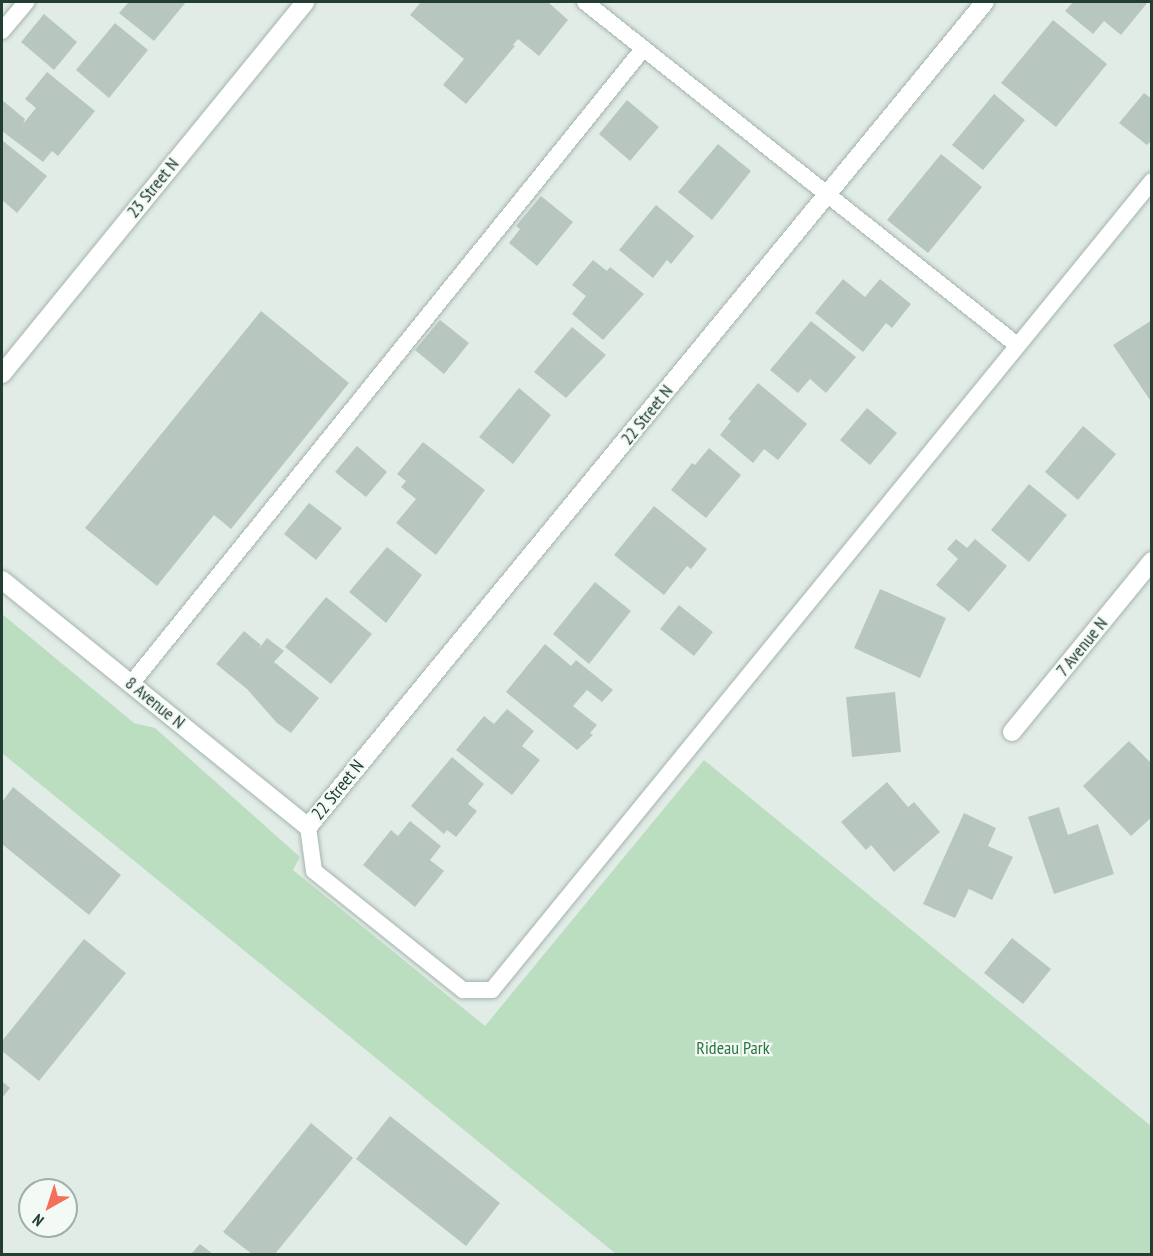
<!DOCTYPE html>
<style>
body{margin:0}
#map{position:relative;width:1153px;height:1256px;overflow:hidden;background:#e2ece7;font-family:"PT Sans Narrow",sans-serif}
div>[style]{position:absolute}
.green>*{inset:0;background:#bbdec0}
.building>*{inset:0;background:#b7c7bf}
.roads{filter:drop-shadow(0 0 2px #a5b4ad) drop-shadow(0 0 2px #a5b4ad)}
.service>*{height:16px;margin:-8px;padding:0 8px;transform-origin:8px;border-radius:8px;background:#fff}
.minor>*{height:18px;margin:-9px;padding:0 9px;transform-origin:9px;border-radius:9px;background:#fff}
.tertiary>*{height:18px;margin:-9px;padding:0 9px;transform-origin:9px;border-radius:9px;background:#fff}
span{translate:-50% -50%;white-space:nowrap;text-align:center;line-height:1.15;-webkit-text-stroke:4.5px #f3f9f5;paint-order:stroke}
.street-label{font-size:18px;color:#223e33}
.park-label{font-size:18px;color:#2b7540}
.frame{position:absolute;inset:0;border:3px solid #223e33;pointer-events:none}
.north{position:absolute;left:18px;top:1178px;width:60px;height:60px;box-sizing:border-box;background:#f3f9f5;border:2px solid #9faea7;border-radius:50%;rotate:219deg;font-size:16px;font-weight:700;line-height:24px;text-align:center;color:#223e33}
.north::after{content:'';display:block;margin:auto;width:21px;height:27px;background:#f46e59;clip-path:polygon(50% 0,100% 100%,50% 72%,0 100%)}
</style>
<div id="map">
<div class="green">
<i style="clip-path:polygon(2px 614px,134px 723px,155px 728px,300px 857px,293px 870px,485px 1026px,704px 760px,1151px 1126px,1151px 1254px,616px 1254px,2px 753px)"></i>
</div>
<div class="building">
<i style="clip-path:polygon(129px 2px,186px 2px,154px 41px,119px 13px)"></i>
<i style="clip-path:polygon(421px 2px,548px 2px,568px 20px,539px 56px,518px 39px,513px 45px,515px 46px,466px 104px,443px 85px,464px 59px,410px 15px)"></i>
<i style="clip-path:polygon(1073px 2px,1148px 2px,1121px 35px,1104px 21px,1093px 34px,1065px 11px)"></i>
<i style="clip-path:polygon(44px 14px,77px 42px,54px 70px,21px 42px)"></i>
<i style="clip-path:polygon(1053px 20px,1107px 64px,1056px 127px,1001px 83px)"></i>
<i style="clip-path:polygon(115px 23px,148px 50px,109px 98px,76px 70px)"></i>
<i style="clip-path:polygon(47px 72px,95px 111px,58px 156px,52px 151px,43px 162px,2px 131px,2px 100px,25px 119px,23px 124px,36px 108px,25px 99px)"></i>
<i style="clip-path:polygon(1144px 93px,1152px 99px,1152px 140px,1147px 145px,1119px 123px)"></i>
<i style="clip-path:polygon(994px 94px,1025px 120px,983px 170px,952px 145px)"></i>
<i style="clip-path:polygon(627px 100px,659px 127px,630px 161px,599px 134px)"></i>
<i style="clip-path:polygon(3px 141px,47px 176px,17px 213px,2px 200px)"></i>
<i style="clip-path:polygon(718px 144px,751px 171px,712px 220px,678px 192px)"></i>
<i style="clip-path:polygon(941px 154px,982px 187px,928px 253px,887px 220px)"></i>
<i style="clip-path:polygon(541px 196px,573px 222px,537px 266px,509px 243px,520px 229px,516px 226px)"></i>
<i style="clip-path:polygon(656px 205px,694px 236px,671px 264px,667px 260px,653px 278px,619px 250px)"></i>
<i style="clip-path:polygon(593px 260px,607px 271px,610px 267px,644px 294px,603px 340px,572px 314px,586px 296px,572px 285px)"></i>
<i style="clip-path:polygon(843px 279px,865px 297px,880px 279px,911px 304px,892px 328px,886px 323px,863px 352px,815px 313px)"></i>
<i style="clip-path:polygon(261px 311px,349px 383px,231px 529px,214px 515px,157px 586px,85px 528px)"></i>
<i style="clip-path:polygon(440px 320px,469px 343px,444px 374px,415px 350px)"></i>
<i style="clip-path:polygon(1152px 320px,1152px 403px,1113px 345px)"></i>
<i style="clip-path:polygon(811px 321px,856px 357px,826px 393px,810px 379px,798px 393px,770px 370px)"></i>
<i style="clip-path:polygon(572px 327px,606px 355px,566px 398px,534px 372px)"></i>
<i style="clip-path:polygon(758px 383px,807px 424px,778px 460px,764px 449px,753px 463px,720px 435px,731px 421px,728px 419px)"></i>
<i style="clip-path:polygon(519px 388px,551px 415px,513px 464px,479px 437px)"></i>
<i style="clip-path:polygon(867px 408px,897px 433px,870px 465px,840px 440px)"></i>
<i style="clip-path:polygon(1083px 426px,1116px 454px,1078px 500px,1045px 472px)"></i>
<i style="clip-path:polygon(423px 442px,485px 490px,436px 555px,396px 523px,416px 499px,401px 487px,406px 481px,397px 474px)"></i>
<i style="clip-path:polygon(357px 446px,387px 472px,366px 497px,335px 472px)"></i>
<i style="clip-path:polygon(709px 448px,741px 475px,706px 518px,671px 490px,692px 463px,695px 465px)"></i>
<i style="clip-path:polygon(1029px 484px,1067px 515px,1029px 562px,991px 530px)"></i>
<i style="clip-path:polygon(309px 503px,342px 528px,316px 560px,284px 534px)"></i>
<i style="clip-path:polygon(654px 506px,707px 549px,691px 569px,687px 566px,664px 595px,614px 555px)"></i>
<i style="clip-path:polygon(956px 539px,967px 548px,975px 539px,1007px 566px,969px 612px,936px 585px,958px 559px,947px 549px)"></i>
<i style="clip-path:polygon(387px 547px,422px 575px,386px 623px,349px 592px)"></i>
<i style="clip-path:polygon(595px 582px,631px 611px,589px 664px,553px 634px)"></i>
<i style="clip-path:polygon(880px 589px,946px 618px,920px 678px,854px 648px)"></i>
<i style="clip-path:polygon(326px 597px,372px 634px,331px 684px,285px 647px)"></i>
<i style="clip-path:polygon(679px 605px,713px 632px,694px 656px,660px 629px)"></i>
<i style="clip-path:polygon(244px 631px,261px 645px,258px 650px,267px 638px,284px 651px,274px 662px,319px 698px,291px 733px,277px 723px,247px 689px,216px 664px)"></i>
<i style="clip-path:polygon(545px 644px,571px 666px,576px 660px,613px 690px,602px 702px,587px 690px,573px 706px,597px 725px,590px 733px,593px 735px,577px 750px,506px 692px)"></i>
<i style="clip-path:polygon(895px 692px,901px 752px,852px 757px,846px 697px)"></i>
<i style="clip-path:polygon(507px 709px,534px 731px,522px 746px,540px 760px,512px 795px,456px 750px,484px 716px,494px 724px)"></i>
<i style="clip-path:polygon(1129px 741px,1152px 764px,1152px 817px,1131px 836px,1083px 786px)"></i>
<i style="clip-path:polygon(452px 757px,484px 784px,468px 804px,477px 811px,456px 837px,447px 830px,444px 834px,411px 806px)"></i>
<i style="clip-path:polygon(887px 782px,908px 807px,914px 802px,940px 832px,894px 872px,871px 845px,866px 850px,841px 822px)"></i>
<i style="clip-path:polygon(13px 787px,121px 875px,89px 915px,2px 844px,2px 802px)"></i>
<i style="clip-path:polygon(1059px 807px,1068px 835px,1098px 824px,1114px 874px,1054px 894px,1028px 817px)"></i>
<i style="clip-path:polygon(964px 813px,996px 828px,988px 846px,1013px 857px,992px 900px,969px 889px,955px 918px,923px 904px)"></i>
<i style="clip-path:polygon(410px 821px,441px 846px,430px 860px,444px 871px,415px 907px,363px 865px,391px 830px,398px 836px)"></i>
<i style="clip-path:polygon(1012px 938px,1051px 969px,1023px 1004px,984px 973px)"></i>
<i style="clip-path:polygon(84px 939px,126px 973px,39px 1081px,2px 1051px,2px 1041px)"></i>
<i style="clip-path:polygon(2px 1081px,10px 1088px,2px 1098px)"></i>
<i style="clip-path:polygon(390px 1116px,500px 1203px,466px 1246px,356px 1159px)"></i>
<i style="clip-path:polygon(311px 1123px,353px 1158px,275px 1254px,252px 1254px,223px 1232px)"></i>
<i style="clip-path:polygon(200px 1244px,213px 1254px,191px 1254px)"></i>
</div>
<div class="roads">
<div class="service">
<i style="left:585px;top:2px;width:552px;rotate:38.45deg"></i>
<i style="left:2px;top:31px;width:38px;rotate:-50deg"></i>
<i style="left:131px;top:684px;width:816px;rotate:-51.12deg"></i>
<i style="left:308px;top:827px;width:44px;rotate:82.2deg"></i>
<i style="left:314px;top:871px;width:191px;rotate:38.6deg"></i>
<i style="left:463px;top:990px;width:29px"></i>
<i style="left:492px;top:990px;width:1044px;rotate:-50.79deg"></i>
</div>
<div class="minor">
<i style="left:2px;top:580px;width:393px;rotate:38.9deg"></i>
<i style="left:308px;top:827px;width:1067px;rotate:-50.63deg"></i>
<i style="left:1012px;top:732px;width:221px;rotate:-50.7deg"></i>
</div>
<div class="tertiary">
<i style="left:2px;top:374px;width:480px;rotate:-50.8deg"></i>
</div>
</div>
<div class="street-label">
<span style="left:153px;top:188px;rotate:-51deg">23 Street N</span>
<span style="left:647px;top:415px;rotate:-51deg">22 Street N</span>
<span style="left:1082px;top:647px;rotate:-51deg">7 Avenue N</span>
<span style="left:155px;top:703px;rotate:39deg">8 Avenue N</span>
<span style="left:338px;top:790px;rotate:-51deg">22 Street N</span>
</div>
<div class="park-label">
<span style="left:733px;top:1048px">Rideau Park</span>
</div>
<div class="frame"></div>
<div class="north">N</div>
</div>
